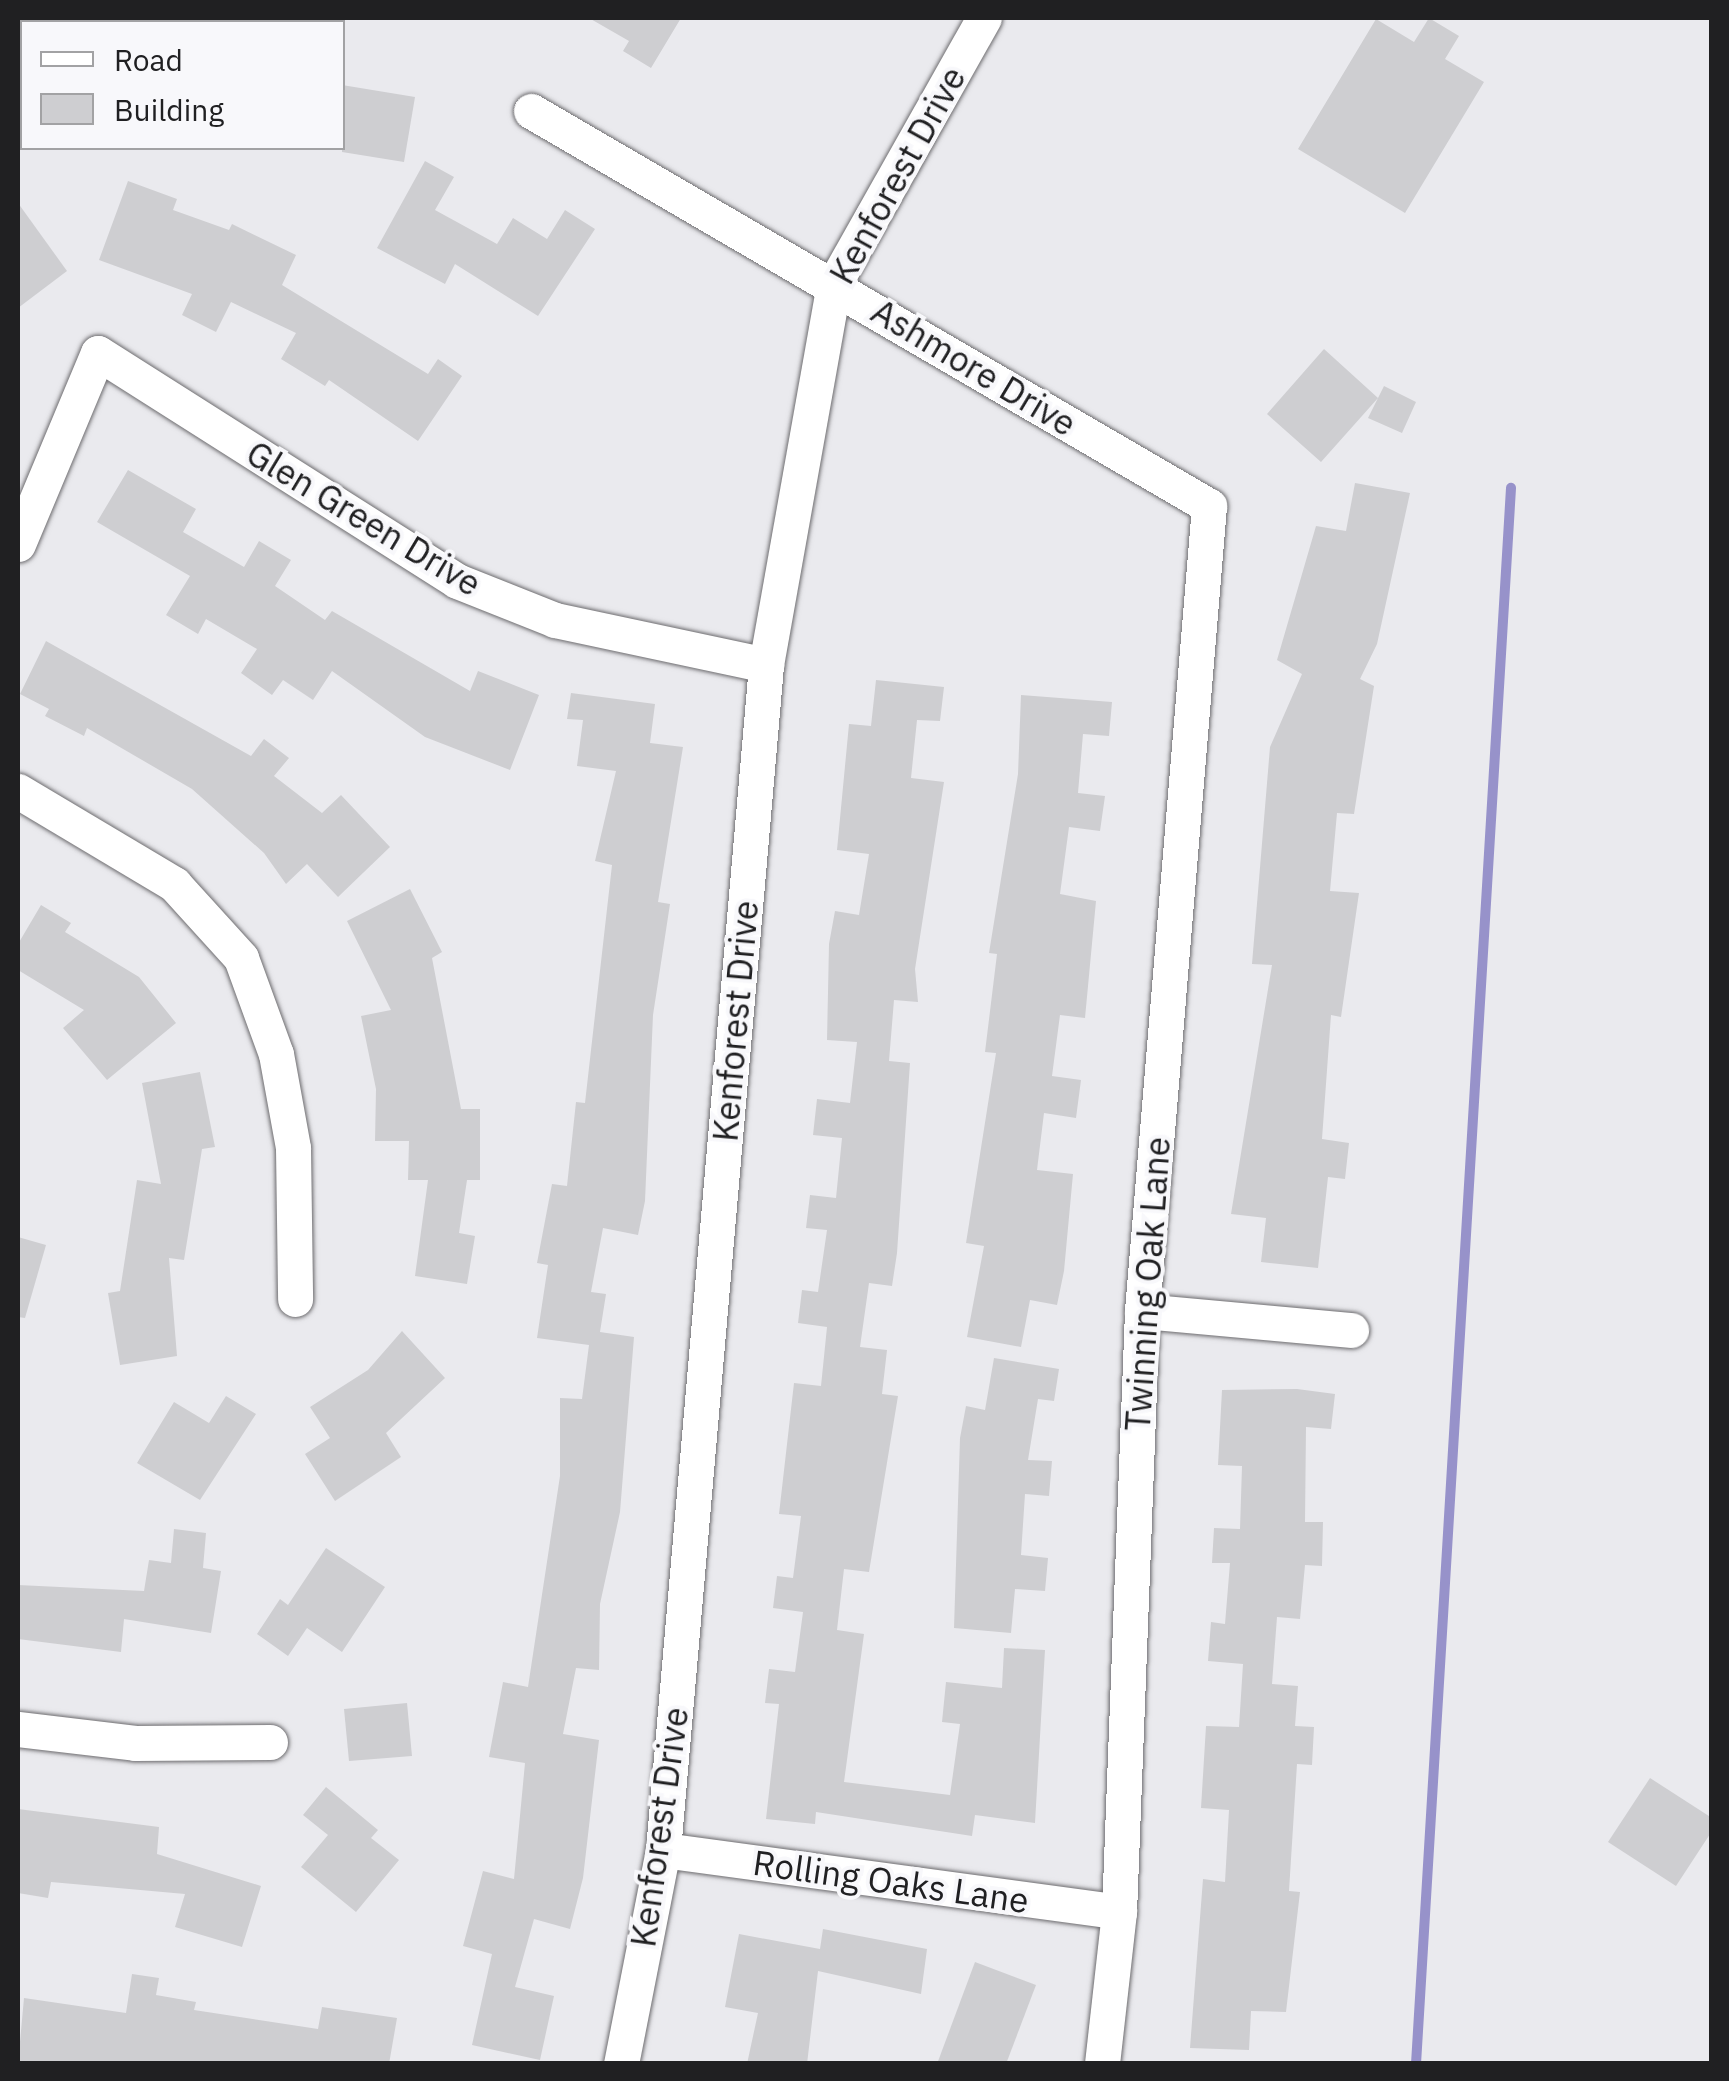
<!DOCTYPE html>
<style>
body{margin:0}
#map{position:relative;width:1729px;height:2081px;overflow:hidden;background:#eaeaee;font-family:"IBM Plex Sans",sans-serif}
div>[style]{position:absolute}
.stream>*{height:10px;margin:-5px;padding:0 5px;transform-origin:5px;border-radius:5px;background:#9792ca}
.building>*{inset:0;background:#ceced1}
.roads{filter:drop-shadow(0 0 2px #6d6c6f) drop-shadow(0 0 2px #6d6c6f)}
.street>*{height:35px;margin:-17.5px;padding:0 17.5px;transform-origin:17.5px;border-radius:17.5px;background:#fff}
span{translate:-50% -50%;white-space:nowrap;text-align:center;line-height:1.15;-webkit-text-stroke:8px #f8f8fb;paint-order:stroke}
.street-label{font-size:35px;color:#202022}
.frame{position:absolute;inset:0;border:20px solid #202022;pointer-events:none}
.legend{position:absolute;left:20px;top:20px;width:325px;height:130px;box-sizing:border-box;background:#f8f8fb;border:2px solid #a2a2a4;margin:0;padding:12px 18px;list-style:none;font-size:30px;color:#202022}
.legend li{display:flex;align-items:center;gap:20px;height:50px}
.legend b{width:50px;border:2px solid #a2a2a4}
</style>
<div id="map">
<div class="stream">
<i style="left:1416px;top:2064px;width:1579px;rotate:-86.55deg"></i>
</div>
<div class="building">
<i style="clip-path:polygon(589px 18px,681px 18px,651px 68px,623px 51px,629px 41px)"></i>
<i style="clip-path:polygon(1429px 18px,1459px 36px,1445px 59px,1484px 82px,1405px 213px,1298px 149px,1376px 19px,1414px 42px)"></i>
<i style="clip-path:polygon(342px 85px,415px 97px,404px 162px,342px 152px)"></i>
<i style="clip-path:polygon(425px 161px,454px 177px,435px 210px,497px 244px,513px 218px,547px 239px,565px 210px,595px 229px,538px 316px,455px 264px,445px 284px,377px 248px)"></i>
<i style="clip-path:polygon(128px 181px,177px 199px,173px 210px,229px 230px,232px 224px,296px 255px,282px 285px,428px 374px,438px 359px,462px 376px,418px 441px,329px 380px,325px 386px,281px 359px,296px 333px,231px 302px,216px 332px,182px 315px,192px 294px,99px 260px)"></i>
<i style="clip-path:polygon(18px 203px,67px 271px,18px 308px)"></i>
<i style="clip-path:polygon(1324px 349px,1378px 398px,1384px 386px,1416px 402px,1402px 433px,1368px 418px,1378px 398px,1321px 462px,1267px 414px)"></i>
<i style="clip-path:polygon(128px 470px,196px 509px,183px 532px,244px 567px,259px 541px,291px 560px,275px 586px,325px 620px,332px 611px,470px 691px,478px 671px,539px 695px,510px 770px,425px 737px,332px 671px,313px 700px,283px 680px,272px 695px,241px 673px,257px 649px,206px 619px,198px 634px,166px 615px,190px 576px,97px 522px)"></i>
<i style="clip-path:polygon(1355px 483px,1410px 493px,1377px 644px,1360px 679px,1374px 686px,1354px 814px,1337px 813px,1330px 891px,1359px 893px,1341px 1017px,1331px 1015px,1322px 1139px,1349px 1143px,1345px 1179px,1328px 1177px,1318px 1268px,1261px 1262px,1266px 1218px,1231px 1214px,1272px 965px,1252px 964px,1270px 747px,1302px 674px,1277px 660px,1316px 526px,1346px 531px)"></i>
<i style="clip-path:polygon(46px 641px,251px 756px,264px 739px,289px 758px,274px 776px,322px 813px,341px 795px,390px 847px,338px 897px,307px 864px,286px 884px,264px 853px,192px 789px,87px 728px,84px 736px,45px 716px,49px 709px,20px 694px)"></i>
<i style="clip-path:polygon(876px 680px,944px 687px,940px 721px,917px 720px,911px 778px,944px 782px,915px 969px,918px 1002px,894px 1000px,889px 1061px,910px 1063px,897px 1253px,892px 1286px,869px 1283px,860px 1347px,887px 1350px,882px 1394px,898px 1396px,869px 1572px,844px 1569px,837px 1630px,864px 1634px,844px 1782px,950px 1795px,960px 1724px,942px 1722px,946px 1682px,1002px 1688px,1004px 1648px,1045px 1650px,1035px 1823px,975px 1815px,972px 1836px,816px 1812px,815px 1824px,766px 1819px,779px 1704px,765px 1703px,769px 1669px,795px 1672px,803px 1612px,773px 1608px,777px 1576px,793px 1578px,801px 1516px,779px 1514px,794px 1383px,821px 1386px,827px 1327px,798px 1323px,802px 1290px,818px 1292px,827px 1230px,806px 1228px,810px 1195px,836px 1198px,842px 1138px,813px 1135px,817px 1099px,850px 1103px,857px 1042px,827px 1040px,829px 944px,835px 911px,859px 915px,869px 854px,837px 850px,849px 724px,871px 726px)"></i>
<i style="clip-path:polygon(571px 693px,655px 704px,650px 743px,683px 747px,658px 902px,670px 904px,653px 1015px,645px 1201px,638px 1235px,603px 1228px,591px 1292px,606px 1294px,600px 1332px,634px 1337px,620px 1512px,600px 1604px,599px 1670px,576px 1668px,563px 1734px,599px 1740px,583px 1878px,570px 1929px,534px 1919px,515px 1987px,554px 1996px,540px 2060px,472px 2045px,492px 1954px,463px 1946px,483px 1871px,514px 1879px,525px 1763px,489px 1757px,503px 1682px,528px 1687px,560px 1476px,560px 1398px,582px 1399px,589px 1345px,537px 1338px,548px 1265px,537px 1263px,552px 1184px,567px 1186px,576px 1102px,585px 1103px,612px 865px,595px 861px,616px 771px,577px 766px,583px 720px,567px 719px)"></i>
<i style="clip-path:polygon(1021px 695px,1112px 702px,1109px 736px,1083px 734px,1078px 793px,1105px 796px,1100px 831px,1069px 827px,1060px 894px,1096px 901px,1085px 1018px,1060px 1015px,1052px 1076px,1081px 1080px,1076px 1118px,1044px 1113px,1037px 1170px,1073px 1174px,1064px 1271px,1057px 1305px,1030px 1300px,1021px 1347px,967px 1337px,984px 1246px,966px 1243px,996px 1053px,985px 1052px,997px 954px,989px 953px,1018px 774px)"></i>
<i style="clip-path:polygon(410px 889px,442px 952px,432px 958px,461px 1109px,480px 1109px,480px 1180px,467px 1180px,459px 1233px,475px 1236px,467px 1284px,415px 1276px,428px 1180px,408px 1180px,409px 1141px,375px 1141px,376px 1089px,361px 1016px,391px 1010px,347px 921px)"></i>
<i style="clip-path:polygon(41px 905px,71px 923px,65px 932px,139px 977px,176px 1023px,107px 1080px,63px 1028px,84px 1010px,18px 970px,18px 944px)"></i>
<i style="clip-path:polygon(200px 1072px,215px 1147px,202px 1149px,184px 1260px,169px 1258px,177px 1356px,120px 1365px,108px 1293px,120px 1291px,137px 1180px,161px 1184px,142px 1083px)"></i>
<i style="clip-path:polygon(18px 1237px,46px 1245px,25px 1318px,18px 1317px)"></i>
<i style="clip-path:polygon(402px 1331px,445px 1378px,386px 1433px,401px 1457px,335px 1501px,305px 1454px,330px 1438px,310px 1407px,368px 1370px)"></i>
<i style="clip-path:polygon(994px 1358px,1059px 1369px,1054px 1401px,1038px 1399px,1028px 1460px,1052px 1461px,1049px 1496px,1025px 1494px,1021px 1555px,1048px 1558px,1045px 1591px,1015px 1589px,1011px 1633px,954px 1628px,960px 1438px,966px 1406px,985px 1410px)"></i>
<i style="clip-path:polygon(1297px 1389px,1335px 1394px,1331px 1429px,1306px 1427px,1305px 1522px,1323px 1522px,1322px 1566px,1305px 1565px,1300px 1619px,1277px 1617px,1272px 1684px,1298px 1686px,1295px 1726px,1314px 1727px,1312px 1765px,1297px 1764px,1289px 1891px,1300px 1892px,1286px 2012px,1251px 2011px,1249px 2050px,1190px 2048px,1203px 1879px,1225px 1882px,1229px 1810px,1201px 1808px,1206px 1726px,1239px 1727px,1243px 1664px,1208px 1661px,1211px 1622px,1225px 1624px,1230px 1563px,1212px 1563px,1214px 1528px,1240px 1529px,1242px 1466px,1218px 1465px,1222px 1390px)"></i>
<i style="clip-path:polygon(226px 1396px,256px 1414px,200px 1500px,137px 1463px,174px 1402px,209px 1423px)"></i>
<i style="clip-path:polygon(174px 1529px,206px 1533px,203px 1568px,221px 1571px,211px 1633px,124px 1619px,121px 1652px,18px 1639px,18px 1585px,144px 1591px,149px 1560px,171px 1563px)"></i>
<i style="clip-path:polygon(326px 1548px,385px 1587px,342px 1652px,307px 1628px,288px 1656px,257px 1634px,280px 1599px,288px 1605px)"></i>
<i style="clip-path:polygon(407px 1703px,412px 1756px,349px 1761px,344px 1709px)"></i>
<i style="clip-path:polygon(1650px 1778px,1712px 1818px,1712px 1831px,1676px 1886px,1608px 1842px)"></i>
<i style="clip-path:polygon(326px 1787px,378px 1830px,371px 1838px,399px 1860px,356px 1912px,301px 1867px,328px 1835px,303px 1815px)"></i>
<i style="clip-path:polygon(18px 1809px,159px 1827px,157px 1854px,261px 1886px,242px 1947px,175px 1927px,185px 1894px,51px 1882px,48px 1898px,18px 1893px)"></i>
<i style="clip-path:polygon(823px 1929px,927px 1949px,921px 1994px,818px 1971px,807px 2064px,747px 2064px,758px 2013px,725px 2007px,739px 1934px,820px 1949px)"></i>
<i style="clip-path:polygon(975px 1962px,1036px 1985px,1006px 2064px,937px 2064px)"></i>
<i style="clip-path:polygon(132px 1974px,159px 1978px,156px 1995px,196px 2002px,194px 2010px,318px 2029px,322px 2007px,397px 2018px,389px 2064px,18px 2064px,24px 1998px,126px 2013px)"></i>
</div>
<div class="roads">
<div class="street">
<i style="left:531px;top:111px;width:785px;rotate:30.22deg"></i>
<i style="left:1209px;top:506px;width:808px;rotate:94.76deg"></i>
<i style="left:1142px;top:1311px;width:601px;rotate:92.19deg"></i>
<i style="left:1119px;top:1912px;width:153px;rotate:96.4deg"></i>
<i style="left:18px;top:544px;width:207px;rotate:-67.3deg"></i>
<i style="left:98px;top:353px;width:425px;rotate:32.4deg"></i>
<i style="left:457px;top:581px;width:105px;rotate:21.7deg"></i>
<i style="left:555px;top:620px;width:216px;rotate:12deg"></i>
<i style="left:18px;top:791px;width:182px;rotate:30.8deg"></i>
<i style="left:174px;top:884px;width:100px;rotate:47.8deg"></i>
<i style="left:241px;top:958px;width:102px;rotate:70deg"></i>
<i style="left:276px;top:1054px;width:96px;rotate:79.7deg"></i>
<i style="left:293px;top:1148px;width:151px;rotate:89.2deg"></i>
<i style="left:1142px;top:1311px;width:210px;rotate:5.2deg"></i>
<i style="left:18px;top:1729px;width:118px;rotate:6.8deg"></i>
<i style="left:135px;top:1743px;width:135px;rotate:-0.4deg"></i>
<i style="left:663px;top:1850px;width:460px;rotate:7.7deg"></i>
<i style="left:621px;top:2064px;width:218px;rotate:-78.9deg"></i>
<i style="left:663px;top:1850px;width:1189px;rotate:-85.03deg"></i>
<i style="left:766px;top:665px;width:387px;rotate:-79.9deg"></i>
<i style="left:834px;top:284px;width:305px;rotate:-60.6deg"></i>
</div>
</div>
<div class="street-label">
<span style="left:897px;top:175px;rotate:-61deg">Kenforest Drive</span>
<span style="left:974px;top:367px;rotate:31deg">Ashmore Drive</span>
<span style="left:364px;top:518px;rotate:31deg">Glen Green Drive</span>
<span style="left:735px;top:1021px;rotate:-85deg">Kenforest Drive</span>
<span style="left:1147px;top:1284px;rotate:-86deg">Twinning Oak Lane</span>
<span style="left:659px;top:1827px;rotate:-82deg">Kenforest Drive</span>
<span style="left:891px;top:1881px;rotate:8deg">Rolling Oaks Lane</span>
</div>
<div class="frame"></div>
<ul class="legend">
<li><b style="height:12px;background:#fff"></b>Road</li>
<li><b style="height:28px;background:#ceced1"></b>Building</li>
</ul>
</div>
